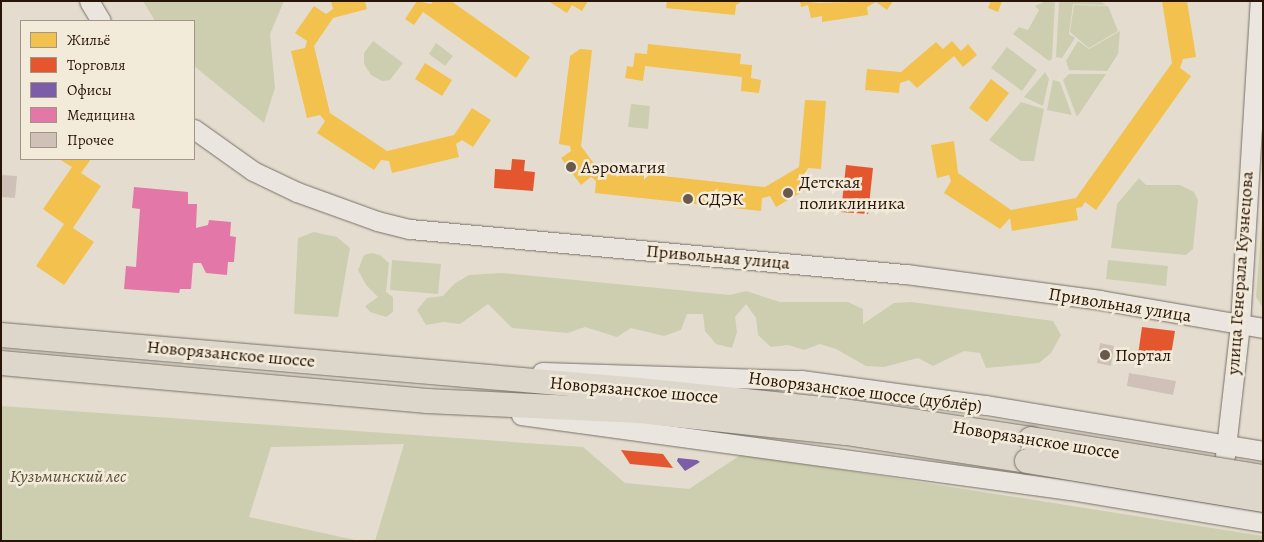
<!DOCTYPE html>
<meta charset="utf-8">
<style>
body{margin:0}
#map{position:relative;width:1264px;height:542px;overflow:hidden;background:#e4ddcf;font-family:Alegreya,serif}
div>[style]{position:absolute}
.green>*{inset:0;background:#ccceaf}
.homes>*{inset:0;background:#f2c14e}
.shops>*{inset:0;background:#e4572e}
.offices>*{inset:0;background:#7b5ea7}
.health>*{inset:0;background:#e377a8}
.building>*{inset:0;background:#cfc1b8}
.roads{filter:drop-shadow(0 0 1px #777067) drop-shadow(0 0 1px #777067)}
.secondary>*{height:19px;margin:-9.5px;padding:0 9.5px;transform-origin:9.5px;border-radius:9.5px;background:#eae6df}
.highway>*{height:24px;margin:-12px;padding:0 12px;transform-origin:12px;border-radius:12px;background:#ddd6ca}
.bridges{filter:drop-shadow(0 0 1px #777067) drop-shadow(0 0 1px #777067)}
.highway-bridge>*{height:24px;margin:-12px;padding:0 12px;transform-origin:12px;border-radius:12px;background:#ddd6ca}
.dots>*{width:14px;height:14px;translate:-50% -50%;box-sizing:border-box;border:2px solid #f3ebda;border-radius:50%}
span{translate:-50% -50%;white-space:nowrap;text-align:center;line-height:1.15;-webkit-text-stroke:5px #f3ebda;paint-order:stroke}
.poi-label{font-size:18px;color:#281407}
.left{translate:0 -50%;text-align:left}
.street-label{font-size:18px;color:#281407}
.park-label{font-size:18px;color:#5b5138;font-style:italic}
.frame{position:absolute;inset:0;border:2px solid #281407;pointer-events:none}
.legend{position:absolute;left:20px;top:20px;width:175px;height:140px;box-sizing:border-box;background:#f3ebda;border:1px solid #a29586;margin:0;padding:6px 9px;list-style:none;font-size:15px;color:#281407}
.legend li{display:flex;align-items:center;gap:10px;height:25px}
.legend b{width:25px;border:1px solid #a29586}
</style>
<div id="map">
<div class="green">
<i style="clip-path:polygon(143px 1px,284px 1px,270px 34px,275px 88px,264px 123px,194px 66px,194px 21px,155px 21px)"></i>
<i style="clip-path:polygon(1046px 1px,1055px 1px,1052px 59px,1049px 61px,1013px 34px,1019px 27px,1028px 30px,1039px 10px,1035px 6px)"></i>
<i style="clip-path:polygon(1059px 1px,1100px 1px,1106px 5px,1073px 4px,1069px 34px,1075px 38px,1062px 58px,1056px 57px)"></i>
<i style="clip-path:polygon(1074px 5px,1108px 6px,1118px 31px,1089px 48px,1070px 32px)"></i>
<i style="clip-path:polygon(1120px 31px,1118px 54px,1107px 71px,1069px 70px,1066px 61px,1078px 41px,1089px 49px)"></i>
<i style="clip-path:polygon(373px 41px,403px 63px,390px 80px,382px 81px,371px 75px,364px 64px,364px 53px)"></i>
<i style="clip-path:polygon(436px 43px,453px 56px,445px 66px,429px 54px)"></i>
<i style="clip-path:polygon(1007px 47px,1037px 70px,1022px 91px,991px 68px)"></i>
<i style="clip-path:polygon(1045px 72px,1049px 79px,1043px 106px,1024px 97px)"></i>
<i style="clip-path:polygon(1069px 74px,1106px 74px,1077px 117px,1063px 80px)"></i>
<i style="clip-path:polygon(1053px 80px,1060px 82px,1072px 115px,1047px 110px)"></i>
<i style="clip-path:polygon(1021px 102px,1044px 109px,1034px 161px,1021px 161px,989px 140px)"></i>
<i style="clip-path:polygon(631px 104px,650px 106px,648px 129px,628px 127px)"></i>
<i style="clip-path:polygon(1139px 178px,1146px 185px,1180px 185px,1194px 192px,1198px 200px,1193px 249px,1186px 255px,1111px 248px,1117px 204px)"></i>
<i style="clip-path:polygon(1263px 207px,1263px 308px,1256px 297px)"></i>
<i style="clip-path:polygon(314px 232px,337px 237px,350px 248px,338px 317px,294px 314px,298px 238px)"></i>
<i style="clip-path:polygon(372px 253px,380px 255px,389px 263px,386px 292px,393px 297px,393px 312px,386px 317px,370px 312px,365px 306px,378px 297px,366px 285px,358px 270px,364px 255px)"></i>
<i style="clip-path:polygon(392px 260px,441px 264px,438px 294px,390px 290px)"></i>
<i style="clip-path:polygon(1108px 260px,1168px 266px,1166px 286px,1106px 279px)"></i>
<i style="clip-path:polygon(502px 273px,730px 295px,746px 291px,780px 302px,848px 302px,863px 309px,863px 324px,894px 303px,911px 302px,1053px 321px,1061px 335px,1051px 353px,1039px 363px,986px 368px,980px 353px,964px 351px,933px 366px,918px 358px,884px 367px,866px 366px,836px 349px,820px 344px,804px 350px,788px 345px,771px 347px,758px 335px,756px 318px,746px 304px,735px 317px,737px 332px,732px 348px,716px 344px,705px 331px,703px 314px,687px 314px,681px 330px,664px 336px,631px 328px,617px 337px,585px 327px,568px 333px,512px 328px,488px 304px,460px 324px,443px 322px,426px 325px,417px 310px,427px 298px,443px 296px,454px 284px,469px 275px)"></i>
<i style="clip-path:polygon(1px 406px,583px 447px,625px 483px,689px 489px,742px 454px,1263px 536px,1263px 541px,375px 541px,404px 444px,271px 447px,249px 517px,360px 541px,1px 541px)"></i>
</div>
<div class="homes">
<i style="clip-path:polygon(331px 1px,365px 1px,367px 9px,333px 18px,314px 46px,330px 113px,387px 151px,454px 135px,472px 108px,491px 120px,473px 147px,462px 140px,456px 144px,459px 157px,392px 173px,389px 161px,381px 160px,374px 170px,317px 133px,325px 121px,320px 115px,307px 118px,291px 51px,305px 48px,307px 41px,295px 33px,314px 6px,326px 14px,333px 9px)"></i>
<i style="clip-path:polygon(417px 1px,431px 4px,433px 1px,451px 1px,530px 57px,516px 78px,423px 12px,414px 25px,405px 19px)"></i>
<i style="clip-path:polygon(548px 1px,588px 1px,582px 11px,572px 5px,567px 13px)"></i>
<i style="clip-path:polygon(667px 1px,742px 1px,736px 5px,735px 15px,666px 8px)"></i>
<i style="clip-path:polygon(800px 1px,819px 3px,893px 1px,887px 10px,876px 2px,867px 7px,868px 15px,822px 22px,822px 16px,811px 18px,808px 5px,801px 7px)"></i>
<i style="clip-path:polygon(991px 1px,1002px 1px,998px 12px,988px 8px)"></i>
<i style="clip-path:polygon(1162px 1px,1187px 1px,1196px 57px,1183px 59px,1180px 68px,1191px 76px,1096px 210px,1085px 202px,1082px 207px,1076px 208px,1078px 220px,1012px 231px,1010px 218px,1000px 229px,944px 193px,951px 181px,949px 175px,937px 178px,931px 145px,954px 141px,958px 173px,1011px 210px,1076px 198px,1172px 63px)"></i>
<i style="clip-path:polygon(952px 41px,961px 51px,968px 44px,977px 55px,963px 67px,954px 56px,917px 88px,909px 80px,900px 83px,899px 93px,865px 90px,867px 69px,901px 72px,936px 42px,943px 49px)"></i>
<i style="clip-path:polygon(648px 44px,741px 54px,740px 64px,752px 65px,751px 78px,761px 80px,759px 93px,741px 91px,742px 77px,645px 66px,643px 81px,625px 78px,627px 66px,633px 67px,635px 53px,647px 54px)"></i>
<i style="clip-path:polygon(580px 49px,592px 50px,581px 146px,598px 169px,765px 187px,799px 167px,805px 100px,826px 101px,821px 169px,808px 168px,803px 177px,809px 188px,776px 207px,770px 196px,762px 198px,761px 211px,595px 193px,596px 181px,591px 177px,581px 185px,561px 158px,571px 151px,570px 146px,559px 144px,570px 56px)"></i>
<i style="clip-path:polygon(425px 63px,452px 80px,442px 96px,415px 79px)"></i>
<i style="clip-path:polygon(991px 79px,1009px 93px,987px 122px,969px 108px)"></i>
<i style="clip-path:polygon(59px 159px,91px 159px,81px 173px,101px 186px,73px 228px,94px 242px,64px 285px,36px 266px,64px 224px,43px 209px,72px 167px)"></i>
</div>
<div class="shops">
<i style="clip-path:polygon(512px 159px,525px 160px,524px 171px,535px 172px,533px 191px,494px 188px,495px 169px,511px 170px)"></i>
<i style="clip-path:polygon(846px 165px,873px 168px,868px 214px,841px 212px)"></i>
<i style="clip-path:polygon(1142px 327px,1175px 331px,1171px 355px,1166px 360px,1138px 355px)"></i>
<i style="clip-path:polygon(621px 450px,663px 454px,673px 468px,630px 464px)"></i>
</div>
<div class="offices">
<i style="clip-path:polygon(678px 458px,697px 460px,700px 462px,685px 471px,677px 461px)"></i>
</div>
<div class="health">
<i style="clip-path:polygon(134px 187px,188px 192px,188px 204px,197px 204px,196px 228px,208px 225px,209px 220px,231px 222px,230px 236px,236px 237px,234px 262px,228px 262px,227px 275px,206px 273px,201px 263px,193px 263px,191px 289px,180px 289px,179px 293px,124px 289px,126px 266px,136px 267px,140px 209px,132px 208px)"></i>
</div>
<div class="building">
<i style="clip-path:polygon(1px 175px,17px 176px,15px 198px,1px 197px)"></i>
<i style="clip-path:polygon(1100px 343px,1114px 346px,1111px 366px,1097px 363px)"></i>
<i style="clip-path:polygon(1129px 373px,1176px 381px,1173px 395px,1127px 386px)"></i>
</div>
<div class="roads">
<div class="secondary">
<i style="left:89px;top:1px;width:23px;rotate:59deg"></i>
<i style="left:194px;top:129px;width:72px;rotate:35.4deg"></i>
<i style="left:253px;top:171px;width:49px;rotate:25.5deg"></i>
<i style="left:297px;top:192px;width:85px;rotate:19.9deg"></i>
<i style="left:377px;top:221px;width:34px;rotate:14deg"></i>
<i style="left:410px;top:229px;width:498px;rotate:5.2deg"></i>
<i style="left:906px;top:274px;width:196px;rotate:7.6deg"></i>
<i style="left:1100px;top:300px;width:165px;rotate:9.7deg"></i>
<i style="left:542px;top:372px;width:259px;rotate:1.8deg"></i>
<i style="left:801px;top:380px;width:187px;rotate:7.7deg"></i>
<i style="left:986px;top:405px;width:281px;rotate:9.4deg"></i>
<i style="left:521px;top:415px;width:554px;rotate:7.78deg"></i>
<i style="left:1070px;top:490px;width:196px;rotate:9.4deg"></i>
<i style="left:1225px;top:456px;width:133px;rotate:-83.5deg"></i>
<i style="left:1240px;top:324px;width:324px;rotate:-86.5deg"></i>
</div>
<div class="highway">
<i style="left:1px;top:335px;width:641px;rotate:4.92deg"></i>
<i style="left:640px;top:390px;width:205px;rotate:5.9deg"></i>
<i style="left:844px;top:411px;width:189px;rotate:8.5deg"></i>
<i style="left:1px;top:363px;width:428px;rotate:5.1deg"></i>
<i style="left:427px;top:401px;width:212px;rotate:2.7deg"></i>
<i style="left:639px;top:411px;width:208px;rotate:6.1deg"></i>
<i style="left:846px;top:433px;width:183px;rotate:8.8deg"></i>
</div>
</div>
<div class="bridges">
<div class="highway-bridge">
<i style="left:1031px;top:439px;width:235px;rotate:9.3deg"></i>
<i style="left:1027px;top:461px;width:239px;rotate:9.4deg"></i>
</div>
</div>
<div class="dots">
<i style="left:571px;top:167px;background:#6a5a4d"></i>
<i style="left:788px;top:193px;background:#6a5a4d"></i>
<i style="left:688px;top:199px;background:#6a5a4d"></i>
<i style="left:1105px;top:355px;background:#6a5a4d"></i>
</div>
<div class="poi-label">
<span class="left" style="left:581px;top:167px">Аэромагия</span>
<span class="left" style="left:799px;top:193px">Детская<br>поликлиника</span>
<span class="left" style="left:698px;top:199px">СДЭК</span>
<span class="left" style="left:1115px;top:355px">Портал</span>
</div>
<div class="street-label">
<span style="left:718px;top:257px;rotate:5deg">Привольная улица</span>
<span style="left:1240px;top:273px;rotate:-86deg">улица Генерала Кузнецова</span>
<span style="left:1120px;top:305px;rotate:9deg">Привольная улица</span>
<span style="left:231px;top:354px;rotate:5deg">Новорязанское шоссе</span>
<span style="left:634px;top:390px;rotate:5deg">Новорязанское шоссе</span>
<span style="left:865px;top:392px;rotate:7deg">Новорязанское шоссе (дублёр)</span>
<span style="left:1036px;top:440px;rotate:9deg">Новорязанское шоссе</span>
</div>
<div class="park-label">
<span style="left:68px;top:476px">Кузьминский лес</span>
</div>
<div class="frame"></div>
<ul class="legend">
<li><b style="height:14px;background:#f2c14e"></b>Жильё</li>
<li><b style="height:14px;background:#e4572e"></b>Торговля</li>
<li><b style="height:14px;background:#7b5ea7"></b>Офисы</li>
<li><b style="height:14px;background:#e377a8"></b>Медицина</li>
<li><b style="height:14px;background:#cfc1b8"></b>Прочее</li>
</ul>
</div>
